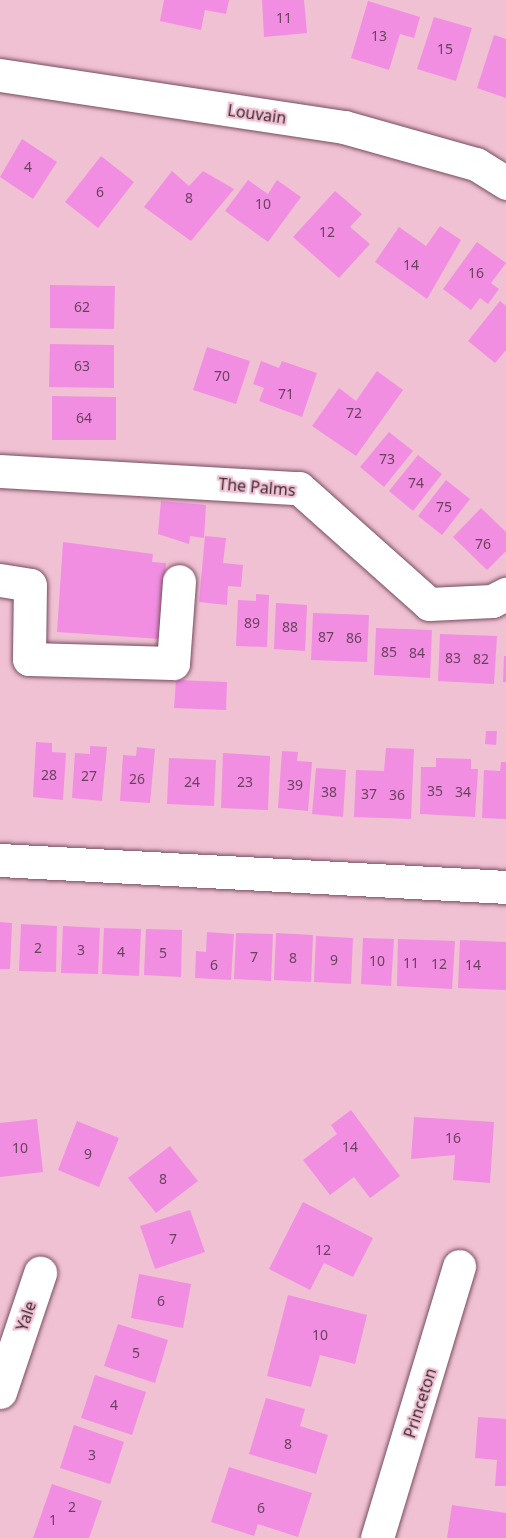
<!DOCTYPE html>
<style>
body{margin:0}
#map{position:relative;width:506px;height:1538px;overflow:hidden;background:#f0c1d3;font-family:"Noto Sans",sans-serif}
div>[style]{position:absolute}
.building>*{inset:0;background:#f18ee2}
.roads{filter:drop-shadow(0 0 2px #774e5f) drop-shadow(0 0 2px #774e5f)}
.minor>*{height:33px;margin:-16.5px;padding:0 16.5px;transform-origin:16.5px;border-radius:16.5px;background:#fff}
span{translate:-50% -50%;white-space:nowrap;text-align:center;line-height:1.15;-webkit-text-stroke:4.5px #f0c1d3;paint-order:stroke}
.number-label{font-size:14px;color:#69435d}
.number-label span{-webkit-text-stroke-width:0}
.street-label{font-size:16px;color:#3c2a31}
</style>
<div id="map">
<div class="building">
<i style="clip-path:polygon(164px 0,229px 0,226px 14px,205px 10px,201px 30px,160px 21px)"></i>
<i style="clip-path:polygon(262px 0,304px 0,307px 33px,264px 37px)"></i>
<i style="clip-path:polygon(368px 1px,420px 17px,414px 38px,400px 34px,389px 70px,351px 58px)"></i>
<i style="clip-path:polygon(434px 17px,472px 28px,456px 81px,417px 69px)"></i>
<i style="clip-path:polygon(494px 35px,506px 39px,506px 98px,477px 88px)"></i>
<i style="clip-path:polygon(22px 139px,57px 162px,33px 199px,0 177px)"></i>
<i style="clip-path:polygon(101px 156px,134px 182px,98px 228px,65px 202px)"></i>
<i style="clip-path:polygon(172px 171px,189px 186px,203px 171px,234px 189px,191px 241px,144px 207px)"></i>
<i style="clip-path:polygon(248px 180px,268px 194px,277px 180px,301px 197px,268px 242px,225px 211px)"></i>
<i style="clip-path:polygon(335px 191px,362px 214px,350px 227px,370px 244px,339px 278px,293px 237px)"></i>
<i style="clip-path:polygon(440px 226px,461px 240px,427px 299px,375px 262px,399px 227px,426px 246px)"></i>
<i style="clip-path:polygon(477px 242px,506px 263px,491px 283px,499px 289px,488px 304px,480px 298px,471px 310px,443px 289px)"></i>
<i style="clip-path:polygon(50px 285px,115px 286px,114px 329px,50px 328px)"></i>
<i style="clip-path:polygon(500px 301px,506px 306px,506px 350px,495px 363px,468px 341px)"></i>
<i style="clip-path:polygon(50px 344px,114px 345px,114px 388px,49px 387px)"></i>
<i style="clip-path:polygon(207px 347px,250px 361px,236px 404px,193px 390px)"></i>
<i style="clip-path:polygon(261px 361px,279px 368px,282px 361px,317px 373px,302px 417px,259px 401px,264px 388px,253px 384px)"></i>
<i style="clip-path:polygon(377px 371px,403px 390px,356px 456px,312px 426px,339px 388px,356px 401px)"></i>
<i style="clip-path:polygon(52px 396px,116px 397px,116px 440px,52px 440px)"></i>
<i style="clip-path:polygon(389px 432px,413px 451px,384px 487px,360px 467px)"></i>
<i style="clip-path:polygon(418px 455px,442px 474px,413px 511px,389px 491px)"></i>
<i style="clip-path:polygon(446px 480px,470px 499px,442px 535px,418px 516px)"></i>
<i style="clip-path:polygon(161px 501px,206px 505px,204px 538px,190px 536px,189px 544px,158px 534px)"></i>
<i style="clip-path:polygon(481px 508px,506px 532px,506px 551px,487px 570px,453px 537px)"></i>
<i style="clip-path:polygon(205px 536px,226px 538px,223px 563px,243px 565px,241px 587px,228px 586px,227px 605px,199px 602px)"></i>
<i style="clip-path:polygon(63px 542px,153px 554px,152px 562px,166px 563px,161px 639px,57px 632px)"></i>
<i style="clip-path:polygon(256px 594px,269px 595px,267px 647px,236px 646px,238px 600px,256px 601px)"></i>
<i style="clip-path:polygon(276px 603px,307px 605px,305px 651px,274px 649px)"></i>
<i style="clip-path:polygon(313px 613px,369px 615px,367px 662px,311px 660px)"></i>
<i style="clip-path:polygon(376px 628px,432px 630px,430px 678px,374px 675px)"></i>
<i style="clip-path:polygon(440px 634px,497px 636px,494px 684px,438px 681px)"></i>
<i style="clip-path:polygon(504px 656px,506px 656px,506px 682px,503px 682px)"></i>
<i style="clip-path:polygon(176px 680px,227px 682px,226px 710px,174px 708px)"></i>
<i style="clip-path:polygon(486px 731px,497px 731px,496px 745px,485px 744px)"></i>
<i style="clip-path:polygon(36px 742px,52px 743px,52px 752px,66px 753px,63px 800px,33px 797px)"></i>
<i style="clip-path:polygon(90px 746px,107px 747px,102px 801px,72px 798px,75px 753px,90px 754px)"></i>
<i style="clip-path:polygon(137px 747px,155px 749px,150px 803px,120px 801px,123px 755px,136px 756px)"></i>
<i style="clip-path:polygon(386px 748px,414px 749px,411px 819px,354px 817px,356px 770px,384px 771px)"></i>
<i style="clip-path:polygon(282px 751px,298px 752px,297px 761px,312px 762px,308px 811px,278px 808px)"></i>
<i style="clip-path:polygon(223px 753px,270px 756px,268px 810px,221px 808px)"></i>
<i style="clip-path:polygon(169px 758px,216px 760px,214px 806px,167px 804px)"></i>
<i style="clip-path:polygon(436px 758px,471px 759px,471px 769px,478px 769px,475px 817px,420px 814px,421px 767px,436px 767px)"></i>
<i style="clip-path:polygon(501px 762px,506px 762px,506px 819px,482px 818px,484px 770px,500px 771px)"></i>
<i style="clip-path:polygon(316px 768px,346px 770px,343px 817px,312px 814px)"></i>
<i style="clip-path:polygon(0 922px,12px 923px,10px 969px,0 969px)"></i>
<i style="clip-path:polygon(21px 924px,57px 926px,56px 972px,19px 971px)"></i>
<i style="clip-path:polygon(63px 926px,100px 928px,98px 974px,61px 973px)"></i>
<i style="clip-path:polygon(104px 928px,141px 929px,139px 976px,102px 974px)"></i>
<i style="clip-path:polygon(146px 929px,182px 930px,181px 977px,144px 975px)"></i>
<i style="clip-path:polygon(207px 932px,234px 934px,231px 980px,195px 978px,196px 951px,206px 952px)"></i>
<i style="clip-path:polygon(236px 933px,273px 934px,271px 981px,234px 979px)"></i>
<i style="clip-path:polygon(276px 933px,313px 935px,311px 982px,274px 980px)"></i>
<i style="clip-path:polygon(316px 936px,353px 938px,351px 984px,314px 982px)"></i>
<i style="clip-path:polygon(363px 938px,394px 939px,391px 986px,361px 984px)"></i>
<i style="clip-path:polygon(398px 939px,455px 941px,452px 989px,397px 986px)"></i>
<i style="clip-path:polygon(460px 940px,506px 942px,506px 990px,458px 988px)"></i>
<i style="clip-path:polygon(351px 1110px,400px 1176px,370px 1198px,354px 1177px,330px 1195px,303px 1160px,337px 1134px,331px 1125px)"></i>
<i style="clip-path:polygon(414px 1117px,494px 1122px,490px 1183px,453px 1180px,455px 1155px,411px 1159px)"></i>
<i style="clip-path:polygon(37px 1119px,43px 1172px,0 1177px,0 1123px)"></i>
<i style="clip-path:polygon(77px 1121px,119px 1138px,99px 1187px,58px 1170px)"></i>
<i style="clip-path:polygon(170px 1146px,198px 1181px,156px 1213px,128px 1178px)"></i>
<i style="clip-path:polygon(303px 1202px,373px 1238px,353px 1277px,324px 1263px,310px 1290px,269px 1269px)"></i>
<i style="clip-path:polygon(190px 1210px,205px 1252px,155px 1269px,140px 1226px)"></i>
<i style="clip-path:polygon(139px 1274px,191px 1284px,183px 1328px,131px 1318px)"></i>
<i style="clip-path:polygon(288px 1295px,367px 1315px,355px 1364px,320px 1355px,311px 1387px,267px 1376px)"></i>
<i style="clip-path:polygon(118px 1324px,168px 1340px,155px 1383px,104px 1366px)"></i>
<i style="clip-path:polygon(95px 1375px,146px 1392px,132px 1435px,81px 1418px)"></i>
<i style="clip-path:polygon(266px 1398px,305px 1409px,300px 1426px,328px 1435px,316px 1474px,249px 1454px)"></i>
<i style="clip-path:polygon(478px 1417px,506px 1419px,506px 1486px,495px 1486px,497px 1460px,475px 1458px)"></i>
<i style="clip-path:polygon(74px 1425px,124px 1442px,110px 1484px,60px 1468px)"></i>
<i style="clip-path:polygon(229px 1467px,312px 1493px,298px 1537px,258px 1524px,254px 1536px,211px 1522px)"></i>
<i style="clip-path:polygon(52px 1484px,102px 1501px,89px 1538px,33px 1538px)"></i>
<i style="clip-path:polygon(452px 1505px,506px 1513px,506px 1538px,447px 1538px)"></i>
</div>
<div class="roads">
<div class="minor">
<i style="left:0;top:75px;width:348px;rotate:8.6deg"></i>
<i style="left:344px;top:127px;width:137px;rotate:15.7deg"></i>
<i style="left:476px;top:164px;width:36px;rotate:32deg"></i>
<i style="left:0;top:471px;width:299px;rotate:3.3deg"></i>
<i style="left:299px;top:488px;width:174px;rotate:41.7deg"></i>
<i style="left:429px;top:604px;width:63px;rotate:-2.7deg"></i>
<i style="left:492px;top:601px;width:16px;rotate:-27deg"></i>
<i style="left:0;top:580px;width:30px;rotate:9deg"></i>
<i style="left:30px;top:585px;width:74px;rotate:90.8deg"></i>
<i style="left:29px;top:659px;width:144px;rotate:1.6deg"></i>
<i style="left:173px;top:663px;width:82px;rotate:-85.8deg"></i>
<i style="left:0;top:860px;width:507px;rotate:3.05deg"></i>
<i style="left:0;top:1392px;width:126px;rotate:-71.4deg"></i>
<i style="left:377px;top:1538px;width:284px;rotate:-73.2deg"></i>
</div>
</div>
<div class="number-label">
<span style="left:284px;top:18px">11</span>
<span style="left:379px;top:36px">13</span>
<span style="left:445px;top:49px">15</span>
<span style="left:28px;top:167px">4</span>
<span style="left:100px;top:192px">6</span>
<span style="left:189px;top:198px">8</span>
<span style="left:263px;top:204px">10</span>
<span style="left:327px;top:232px">12</span>
<span style="left:411px;top:265px">14</span>
<span style="left:476px;top:273px">16</span>
<span style="left:82px;top:307px">62</span>
<span style="left:82px;top:366px">63</span>
<span style="left:222px;top:376px">70</span>
<span style="left:286px;top:394px">71</span>
<span style="left:354px;top:413px">72</span>
<span style="left:84px;top:418px">64</span>
<span style="left:387px;top:459px">73</span>
<span style="left:416px;top:483px">74</span>
<span style="left:444px;top:507px">75</span>
<span style="left:483px;top:544px">76</span>
<span style="left:252px;top:623px">89</span>
<span style="left:290px;top:627px">88</span>
<span style="left:326px;top:637px">87</span>
<span style="left:354px;top:638px">86</span>
<span style="left:389px;top:652px">85</span>
<span style="left:417px;top:653px">84</span>
<span style="left:453px;top:658px">83</span>
<span style="left:481px;top:659px">82</span>
<span style="left:49px;top:775px">28</span>
<span style="left:89px;top:776px">27</span>
<span style="left:137px;top:779px">26</span>
<span style="left:192px;top:782px">24</span>
<span style="left:245px;top:782px">23</span>
<span style="left:295px;top:785px">39</span>
<span style="left:435px;top:791px">35</span>
<span style="left:329px;top:792px">38</span>
<span style="left:463px;top:792px">34</span>
<span style="left:369px;top:794px">37</span>
<span style="left:397px;top:795px">36</span>
<span style="left:38px;top:948px">2</span>
<span style="left:81px;top:950px">3</span>
<span style="left:121px;top:952px">4</span>
<span style="left:163px;top:953px">5</span>
<span style="left:254px;top:957px">7</span>
<span style="left:293px;top:958px">8</span>
<span style="left:334px;top:960px">9</span>
<span style="left:377px;top:961px">10</span>
<span style="left:411px;top:963px">11</span>
<span style="left:439px;top:964px">12</span>
<span style="left:214px;top:965px">6</span>
<span style="left:473px;top:965px">14</span>
<span style="left:453px;top:1138px">16</span>
<span style="left:350px;top:1147px">14</span>
<span style="left:20px;top:1148px">10</span>
<span style="left:88px;top:1154px">9</span>
<span style="left:163px;top:1179px">8</span>
<span style="left:173px;top:1239px">7</span>
<span style="left:323px;top:1250px">12</span>
<span style="left:161px;top:1301px">6</span>
<span style="left:320px;top:1335px">10</span>
<span style="left:136px;top:1353px">5</span>
<span style="left:114px;top:1405px">4</span>
<span style="left:288px;top:1444px">8</span>
<span style="left:92px;top:1455px">3</span>
<span style="left:72px;top:1507px">2</span>
<span style="left:261px;top:1508px">6</span>
<span style="left:53px;top:1520px">1</span>
</div>
<div class="street-label">
<span style="left:257px;top:114px;rotate:8deg">Louvain</span>
<span style="left:257px;top:487px;rotate:5deg">The Palms</span>
<span style="left:26px;top:1316px;rotate:-71deg">Yale</span>
<span style="left:420px;top:1403px;rotate:-72deg">Princeton</span>
</div>
</div>
